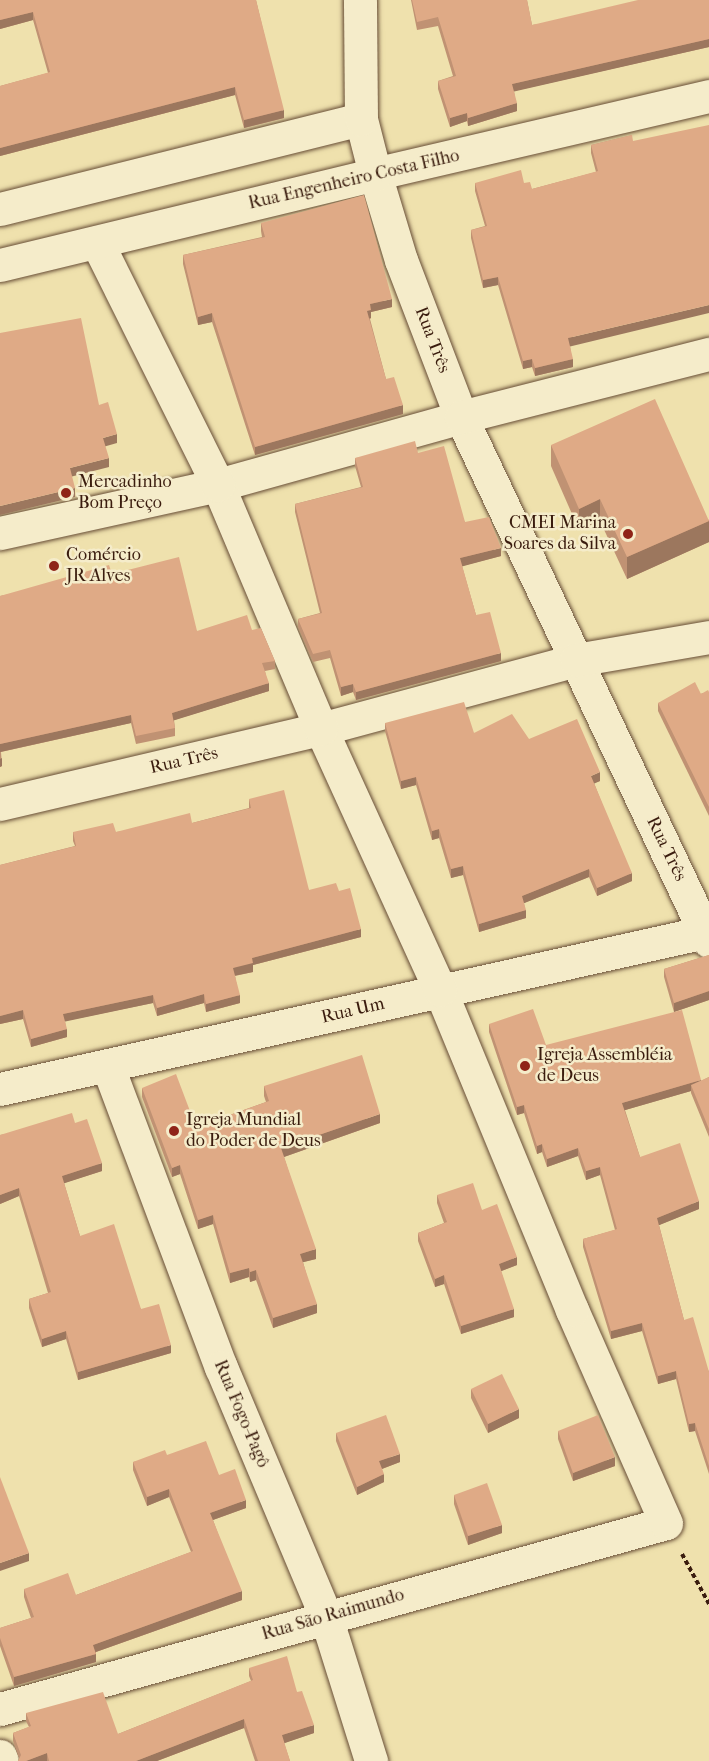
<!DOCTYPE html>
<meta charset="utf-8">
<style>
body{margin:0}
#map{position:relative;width:709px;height:1761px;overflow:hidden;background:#efe1ad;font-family:"IM FELL French Canon",serif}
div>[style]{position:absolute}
.path>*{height:4px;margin-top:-2px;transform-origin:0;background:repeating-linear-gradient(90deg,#3a1c0e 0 4.5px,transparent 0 7.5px)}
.roads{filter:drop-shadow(0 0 2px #674d36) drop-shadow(0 0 2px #674d36)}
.street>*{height:33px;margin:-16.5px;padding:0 16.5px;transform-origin:16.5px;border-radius:16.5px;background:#f5ecca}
.secondary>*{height:33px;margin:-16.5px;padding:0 16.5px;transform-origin:16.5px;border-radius:16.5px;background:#f5ecca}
.wall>*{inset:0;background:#c09273}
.shaded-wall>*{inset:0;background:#9c775e}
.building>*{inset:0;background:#dfaa86}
.dots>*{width:16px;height:16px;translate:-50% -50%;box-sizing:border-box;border:3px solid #f5ecca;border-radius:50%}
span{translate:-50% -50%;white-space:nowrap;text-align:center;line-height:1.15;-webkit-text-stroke:5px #f5ecca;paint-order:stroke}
.street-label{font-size:18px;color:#3a1c0e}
.poi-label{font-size:18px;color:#3a1c0e}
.left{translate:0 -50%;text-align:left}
.right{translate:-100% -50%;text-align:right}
</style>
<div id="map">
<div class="path">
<i style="left:682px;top:1554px;width:57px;rotate:61.6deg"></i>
</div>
<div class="roads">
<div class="street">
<i style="left:709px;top:96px;width:343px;rotate:166.9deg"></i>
<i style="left:375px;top:174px;width:90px;rotate:73.2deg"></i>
<i style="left:401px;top:260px;width:168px;rotate:69.1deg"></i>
<i style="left:461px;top:417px;width:580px;rotate:64.67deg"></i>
<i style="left:0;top:533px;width:223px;rotate:-12.4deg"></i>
<i style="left:218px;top:485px;width:252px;rotate:-15.6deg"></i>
<i style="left:461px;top:417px;width:256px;rotate:-14.3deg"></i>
<i style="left:0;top:804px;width:330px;rotate:-13.2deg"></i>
<i style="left:321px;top:729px;width:264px;rotate:-15.1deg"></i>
<i style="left:576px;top:660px;width:135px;rotate:-9.8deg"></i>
<i style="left:108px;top:1067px;width:321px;rotate:69.4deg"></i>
<i style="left:221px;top:1367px;width:271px;rotate:67.2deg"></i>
<i style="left:326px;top:1617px;width:151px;rotate:72.6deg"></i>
<i style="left:0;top:1089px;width:722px;rotate:-12.55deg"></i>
<i style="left:0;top:1709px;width:691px;rotate:-15.6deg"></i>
<i style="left:666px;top:1523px;width:233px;rotate:-113.8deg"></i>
<i style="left:572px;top:1310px;width:346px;rotate:-112.4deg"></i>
<i style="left:440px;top:990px;width:287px;rotate:-114.5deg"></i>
<i style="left:321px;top:729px;width:265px;rotate:-112.9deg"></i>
<i style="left:218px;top:485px;width:271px;rotate:-116.5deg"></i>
<i style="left:0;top:1756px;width:5px;rotate:68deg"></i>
</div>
<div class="secondary">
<i style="left:0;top:209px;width:372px;rotate:-14deg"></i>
<i style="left:0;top:265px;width:386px;rotate:-13.6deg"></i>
<i style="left:375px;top:174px;width:57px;rotate:-104.3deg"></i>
<i style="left:361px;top:119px;width:119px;rotate:-90.5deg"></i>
</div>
</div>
<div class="wall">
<i style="clip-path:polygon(0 0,256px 0,284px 118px,244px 128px,235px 95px,0 156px,0 86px,48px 73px,33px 20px,0 29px)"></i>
<i style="clip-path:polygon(411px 0,527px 0,532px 25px,709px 0,709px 49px,709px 47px,514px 91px,517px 111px,468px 126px,467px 121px,450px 127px,438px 89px,438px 81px,453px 76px,438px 26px,417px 30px)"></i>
<i style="clip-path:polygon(632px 135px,570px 346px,573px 367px,535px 376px,532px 367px,523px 369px,498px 285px,483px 288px,471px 238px,471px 230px,485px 226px,475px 191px,475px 183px,524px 183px,532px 189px,596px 172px,591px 153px,591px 145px)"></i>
<i style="clip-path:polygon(261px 223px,392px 307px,371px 312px,371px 318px,370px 319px,386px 379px,403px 414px,255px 455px,212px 322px,198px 325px,183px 264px,183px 255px,262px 237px,261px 231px)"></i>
<i style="clip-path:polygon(551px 445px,709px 520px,709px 542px,627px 579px,600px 521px,579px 530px,551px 466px)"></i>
<i style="clip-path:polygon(418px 453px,465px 522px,501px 556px,462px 566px,476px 615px,501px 661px,356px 700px,353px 692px,341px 696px,330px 658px,313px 662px,298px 627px,298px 619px,320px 613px,295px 512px,295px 504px,361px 487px,355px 466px,355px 458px)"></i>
<i style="clip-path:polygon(112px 574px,197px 631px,252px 630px,275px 661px,275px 669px,265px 671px,269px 691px,174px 720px,175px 728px,175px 736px,136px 744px,131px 723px,1px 752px,2px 766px,0 767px,0 596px)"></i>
<i style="clip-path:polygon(709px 692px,709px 816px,658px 711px,658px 703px)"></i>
<i style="clip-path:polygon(385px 723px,529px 739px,600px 781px,594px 783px,632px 881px,597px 896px,589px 877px,524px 903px,526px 918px,479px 932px,463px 875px,451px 878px,439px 838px,432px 840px,416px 785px,401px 789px,385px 731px)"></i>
<i style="clip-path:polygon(249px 799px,309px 890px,339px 891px,361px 937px,253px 965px,253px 972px,235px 976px,240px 1003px,206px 1012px,204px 1003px,157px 1016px,153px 1003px,65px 1021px,67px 1037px,31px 1047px,23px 1019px,0 1024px,0 865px,75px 846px,73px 841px,73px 832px,116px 832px,192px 823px,249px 808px)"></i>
<i style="clip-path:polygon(709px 955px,709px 1000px,674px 1012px,664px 977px,664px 969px)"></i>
<i style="clip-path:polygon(489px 1024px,546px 1045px,701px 1081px,709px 1077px,709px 1137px,691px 1093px,691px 1091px,625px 1110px,640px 1157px,699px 1209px,659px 1225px,684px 1320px,709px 1372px,709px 1474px,695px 1431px,689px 1432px,676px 1379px,658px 1384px,642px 1331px,611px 1339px,583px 1247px,583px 1239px,615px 1230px,600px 1175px,586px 1180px,578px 1156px,547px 1167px,542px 1152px,537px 1154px,524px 1113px,517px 1115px,489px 1032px)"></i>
<i style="clip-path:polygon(264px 1086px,380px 1123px,284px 1157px,316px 1259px,303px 1262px,317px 1313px,273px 1328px,256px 1280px,250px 1282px,249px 1277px,230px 1283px,213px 1224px,198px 1229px,180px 1174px,172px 1177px,142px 1097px,142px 1088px,196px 1127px,266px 1102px,264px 1096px)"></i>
<i style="clip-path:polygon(75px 1123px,102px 1171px,64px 1183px,80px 1236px,141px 1309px,171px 1353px,78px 1380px,66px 1339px,42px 1347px,29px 1308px,29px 1299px,48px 1293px,19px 1196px,0 1204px,0 1135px)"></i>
<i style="clip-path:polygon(437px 1195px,482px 1210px,517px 1265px,501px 1271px,514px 1317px,461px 1334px,444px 1284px,435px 1287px,418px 1241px,418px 1233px,444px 1223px,437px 1203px)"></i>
<i style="clip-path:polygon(471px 1389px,519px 1418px,488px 1433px,471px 1398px)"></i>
<i style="clip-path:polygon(558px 1431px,615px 1466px,573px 1481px,558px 1439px)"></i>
<i style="clip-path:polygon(336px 1433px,400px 1462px,382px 1469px,384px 1482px,357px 1495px,336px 1441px)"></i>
<i style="clip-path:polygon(167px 1455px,219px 1475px,246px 1508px,213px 1520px,242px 1600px,96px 1652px,96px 1662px,14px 1686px,0 1646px,0 1628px,31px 1618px,24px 1597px,24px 1589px,76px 1595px,191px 1552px,169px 1497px,147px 1506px,133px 1470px,133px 1462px)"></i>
<i style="clip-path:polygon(454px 1495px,502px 1533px,468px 1545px,454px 1504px)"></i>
<i style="clip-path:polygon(249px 1668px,297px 1692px,314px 1733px,284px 1743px,290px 1761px,255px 1761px,244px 1728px,157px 1761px,18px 1761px,19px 1758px,13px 1741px,13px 1733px,29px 1727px,26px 1721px,26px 1713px,118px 1734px,251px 1681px,249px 1676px)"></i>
</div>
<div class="shaded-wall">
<i style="clip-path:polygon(33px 12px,33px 20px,0 29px,0 20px)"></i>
<i style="clip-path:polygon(709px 39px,709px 47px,512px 92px,512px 84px)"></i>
<i style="clip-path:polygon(235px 87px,235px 95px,0 156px,0 148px)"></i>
<i style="clip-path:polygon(517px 103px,517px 111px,468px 126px,468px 118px)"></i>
<i style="clip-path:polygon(284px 110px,284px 118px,244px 128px,244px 120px)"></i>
<i style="clip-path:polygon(467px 113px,467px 121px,450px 127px,450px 118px)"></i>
<i style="clip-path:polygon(498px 277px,498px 285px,483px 288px,483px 280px)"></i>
<i style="clip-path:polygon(392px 299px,392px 307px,371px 312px,371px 318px,367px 319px,367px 311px,370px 304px)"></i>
<i style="clip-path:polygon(709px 305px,709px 313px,568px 347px,568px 338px)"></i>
<i style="clip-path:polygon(212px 313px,212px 322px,198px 325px,198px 317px)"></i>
<i style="clip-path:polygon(532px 359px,532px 367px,523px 369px,523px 361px)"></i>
<i style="clip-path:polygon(573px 359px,573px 367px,535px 376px,535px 368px)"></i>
<i style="clip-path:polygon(403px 405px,403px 414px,255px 455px,255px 447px)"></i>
<i style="clip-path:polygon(117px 434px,117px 443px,103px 447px,103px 438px)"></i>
<i style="clip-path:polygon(109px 458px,109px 467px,70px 477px,70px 468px)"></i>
<i style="clip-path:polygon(75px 488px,75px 497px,0 515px,0 506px)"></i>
<i style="clip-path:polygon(600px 499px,600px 521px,579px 530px,579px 509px)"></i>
<i style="clip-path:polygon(709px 521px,709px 542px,627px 579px,627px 557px)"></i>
<i style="clip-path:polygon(501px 548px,501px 556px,460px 567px,460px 558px)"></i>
<i style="clip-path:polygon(501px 653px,501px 661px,356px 700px,356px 692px)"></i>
<i style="clip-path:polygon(269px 683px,269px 691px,172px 721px,172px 713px)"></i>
<i style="clip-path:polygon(353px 684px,353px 692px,341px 696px,341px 687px)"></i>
<i style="clip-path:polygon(131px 715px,131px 723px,0 752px,0 744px)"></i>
<i style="clip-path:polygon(2px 758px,2px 766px,0 767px,0 759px)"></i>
<i style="clip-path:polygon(600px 772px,600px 781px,591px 785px,591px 776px)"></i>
<i style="clip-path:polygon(416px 777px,416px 785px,401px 789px,401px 781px)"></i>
<i style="clip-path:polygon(439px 829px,439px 838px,432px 840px,432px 831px)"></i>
<i style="clip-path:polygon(463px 866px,463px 875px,451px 878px,451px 869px)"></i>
<i style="clip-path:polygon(589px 869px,589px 877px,522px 904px,522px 896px)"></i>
<i style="clip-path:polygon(632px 873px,632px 881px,597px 896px,597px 888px)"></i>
<i style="clip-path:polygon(526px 910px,526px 918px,479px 932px,479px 924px)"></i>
<i style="clip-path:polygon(361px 929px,361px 937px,253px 965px,253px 972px,233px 976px,233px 968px,252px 958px)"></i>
<i style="clip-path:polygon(709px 991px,709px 1000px,674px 1012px,674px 1003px)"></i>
<i style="clip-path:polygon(204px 994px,204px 1003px,157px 1016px,157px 1008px)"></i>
<i style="clip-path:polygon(153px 995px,153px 1003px,63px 1022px,63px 1014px)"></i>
<i style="clip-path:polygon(240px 995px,240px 1003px,206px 1012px,206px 1004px)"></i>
<i style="clip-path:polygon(23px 1010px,23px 1019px,0 1024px,0 1016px)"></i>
<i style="clip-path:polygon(67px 1029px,67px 1037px,31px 1047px,31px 1039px)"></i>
<i style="clip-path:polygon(701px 1080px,701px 1088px,691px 1085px,691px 1091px,622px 1111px,622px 1103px)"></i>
<i style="clip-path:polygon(524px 1105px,524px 1113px,517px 1115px,517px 1107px)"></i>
<i style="clip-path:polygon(380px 1114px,380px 1123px,281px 1158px,281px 1148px)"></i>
<i style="clip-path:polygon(542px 1144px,542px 1152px,537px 1154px,537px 1146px)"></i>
<i style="clip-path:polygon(578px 1148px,578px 1156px,547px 1167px,547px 1159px)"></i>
<i style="clip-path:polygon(102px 1163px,102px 1171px,62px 1184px,62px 1176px)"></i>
<i style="clip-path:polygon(180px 1165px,180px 1174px,172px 1177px,172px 1168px)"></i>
<i style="clip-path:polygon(600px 1167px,600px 1175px,586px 1180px,586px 1171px)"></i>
<i style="clip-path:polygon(19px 1188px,19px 1196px,0 1204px,0 1195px)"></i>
<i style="clip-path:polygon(699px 1201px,699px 1209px,657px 1226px,657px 1218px)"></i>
<i style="clip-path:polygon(213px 1215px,213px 1224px,198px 1229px,198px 1220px)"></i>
<i style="clip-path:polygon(316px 1249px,316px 1259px,300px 1263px,300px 1254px)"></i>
<i style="clip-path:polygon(517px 1257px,517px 1265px,499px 1272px,499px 1264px)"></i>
<i style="clip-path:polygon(249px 1268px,249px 1277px,230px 1283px,230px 1273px)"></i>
<i style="clip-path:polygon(256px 1270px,256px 1280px,250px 1282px,250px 1272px)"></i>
<i style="clip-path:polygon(444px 1275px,444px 1284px,435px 1287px,435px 1279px)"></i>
<i style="clip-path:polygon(317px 1304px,317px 1313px,273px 1328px,273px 1318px)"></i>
<i style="clip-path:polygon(514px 1309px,514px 1317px,461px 1334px,461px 1326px)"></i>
<i style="clip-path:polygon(642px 1323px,642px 1331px,611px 1339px,611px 1331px)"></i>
<i style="clip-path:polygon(66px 1331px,66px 1339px,42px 1347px,42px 1339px)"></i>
<i style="clip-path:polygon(171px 1345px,171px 1353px,78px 1380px,78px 1372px)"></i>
<i style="clip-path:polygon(676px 1371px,676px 1379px,658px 1384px,658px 1376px)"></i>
<i style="clip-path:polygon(519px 1409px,519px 1418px,488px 1433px,488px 1424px)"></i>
<i style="clip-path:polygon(695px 1423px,695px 1431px,689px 1432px,689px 1424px)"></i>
<i style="clip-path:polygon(400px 1454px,400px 1462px,379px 1470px,379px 1461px)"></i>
<i style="clip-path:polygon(615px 1457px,615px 1466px,573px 1481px,573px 1473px)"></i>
<i style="clip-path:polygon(384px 1474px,384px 1482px,357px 1495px,357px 1487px)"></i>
<i style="clip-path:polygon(169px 1489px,169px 1497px,147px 1506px,147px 1497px)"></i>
<i style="clip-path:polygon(246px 1500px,246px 1508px,210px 1521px,210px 1513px)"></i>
<i style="clip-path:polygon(502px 1525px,502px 1533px,468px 1545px,468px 1536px)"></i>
<i style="clip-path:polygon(29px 1553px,29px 1561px,0 1571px,0 1563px)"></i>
<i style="clip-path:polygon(242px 1591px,242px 1600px,93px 1653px,93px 1645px)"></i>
<i style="clip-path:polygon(96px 1654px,96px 1662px,14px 1686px,14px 1677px)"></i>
<i style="clip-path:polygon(244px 1719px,244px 1728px,157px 1761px,136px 1761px)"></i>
<i style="clip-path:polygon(314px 1725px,314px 1733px,282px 1744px,282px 1735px)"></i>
<i style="clip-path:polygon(47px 1753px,47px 1761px,26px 1761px)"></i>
</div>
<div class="building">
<i style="clip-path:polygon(0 0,256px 0,284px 110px,244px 120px,235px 87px,0 148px,0 86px,50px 72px,33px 12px,0 20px)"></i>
<i style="clip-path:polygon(412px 0,527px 0,532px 25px,638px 0,709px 0,709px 40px,709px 39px,512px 84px,517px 103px,468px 118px,467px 113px,450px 118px,438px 81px,456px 76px,438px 17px,417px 22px)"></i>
<i style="clip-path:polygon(709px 125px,709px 305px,568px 338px,573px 359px,535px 368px,532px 359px,523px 361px,498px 277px,483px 280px,471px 230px,487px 226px,475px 183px,521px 170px,524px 183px,530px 182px,532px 189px,598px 171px,591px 145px,632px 135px,633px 141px)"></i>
<i style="clip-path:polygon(364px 195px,392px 299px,370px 304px,371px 310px,367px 311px,386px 379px,394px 377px,403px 405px,255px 447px,212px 313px,198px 317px,183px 255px,265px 237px,261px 223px)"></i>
<i style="clip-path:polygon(81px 318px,99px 405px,108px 402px,117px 434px,103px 438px,109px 458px,70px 468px,75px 488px,0 506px,0 333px)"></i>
<i style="clip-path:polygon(655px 399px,709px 521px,627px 557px,600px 499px,579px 509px,551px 445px)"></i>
<i style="clip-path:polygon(415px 441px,418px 453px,444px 446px,465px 522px,489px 517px,501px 548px,460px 558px,476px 615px,490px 612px,501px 653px,356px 692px,353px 684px,341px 687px,330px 650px,313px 654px,298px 619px,322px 613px,295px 504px,363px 487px,355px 458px)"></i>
<i style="clip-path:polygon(179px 557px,197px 631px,247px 615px,252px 630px,261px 628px,275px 661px,262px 663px,269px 683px,172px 713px,175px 728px,136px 736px,131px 715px,0 744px,0 596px,109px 565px,112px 574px)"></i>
<i style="clip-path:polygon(695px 682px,701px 694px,708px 690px,709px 692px,709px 807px,658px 703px)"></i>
<i style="clip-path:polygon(464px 702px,474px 733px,512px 714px,529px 739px,577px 719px,600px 772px,591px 776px,632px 873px,597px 888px,589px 869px,522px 896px,526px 910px,479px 924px,463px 866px,451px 869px,439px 829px,432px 831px,416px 777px,401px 781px,385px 723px)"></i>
<i style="clip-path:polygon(284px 790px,309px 890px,336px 883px,339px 891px,350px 888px,361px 929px,252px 958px,253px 963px,233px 968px,240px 995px,206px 1004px,204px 994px,157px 1008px,153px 995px,63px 1014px,67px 1029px,31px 1039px,23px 1010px,0 1016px,0 865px,76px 846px,73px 832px,113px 823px,116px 832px,190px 813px,192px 823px,251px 808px,249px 799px)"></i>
<i style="clip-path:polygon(709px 955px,709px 991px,674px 1003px,664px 969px)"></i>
<i style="clip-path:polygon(533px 1009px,546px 1045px,682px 1010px,701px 1080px,622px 1103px,640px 1157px,680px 1143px,699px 1201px,657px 1218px,684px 1320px,693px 1317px,709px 1372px,709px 1466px,695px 1423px,689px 1424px,676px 1371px,658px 1376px,642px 1323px,611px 1331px,583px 1239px,617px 1229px,600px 1167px,586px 1171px,578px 1148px,547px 1159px,542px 1144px,537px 1146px,524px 1105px,517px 1107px,489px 1024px)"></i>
<i style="clip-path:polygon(362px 1055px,380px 1114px,281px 1148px,316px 1249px,300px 1254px,317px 1304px,273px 1318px,256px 1270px,250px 1272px,249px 1268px,230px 1273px,213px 1215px,198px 1220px,180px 1165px,172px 1168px,142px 1088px,176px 1074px,196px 1127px,269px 1101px,264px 1086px)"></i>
<i style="clip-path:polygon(709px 1077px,709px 1129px,691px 1085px)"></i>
<i style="clip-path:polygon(72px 1113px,75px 1123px,87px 1119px,102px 1163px,62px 1176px,80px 1236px,114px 1224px,141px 1309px,159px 1304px,171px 1345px,78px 1372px,66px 1331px,42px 1339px,29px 1299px,51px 1292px,19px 1188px,0 1195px,0 1135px)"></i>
<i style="clip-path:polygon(473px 1183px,482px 1210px,497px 1204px,517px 1257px,499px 1264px,514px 1309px,461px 1326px,444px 1275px,435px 1279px,418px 1233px,447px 1222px,437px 1195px)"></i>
<i style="clip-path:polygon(502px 1374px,519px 1409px,488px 1424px,471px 1389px)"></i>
<i style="clip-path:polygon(386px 1415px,400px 1454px,379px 1461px,384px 1474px,357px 1487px,336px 1433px)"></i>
<i style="clip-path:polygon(598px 1415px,615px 1457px,573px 1473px,558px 1431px)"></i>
<i style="clip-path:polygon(206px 1441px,219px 1475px,235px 1469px,246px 1500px,210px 1513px,242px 1591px,93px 1645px,96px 1654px,14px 1677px,0 1638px,0 1628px,34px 1617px,24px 1589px,68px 1573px,76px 1595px,193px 1551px,169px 1489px,147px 1497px,133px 1462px,165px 1450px,167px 1455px)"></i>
<i style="clip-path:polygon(0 1477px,29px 1553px,0 1563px)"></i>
<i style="clip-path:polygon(487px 1483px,502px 1525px,468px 1536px,454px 1495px)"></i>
<i style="clip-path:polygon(287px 1656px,297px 1692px,302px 1691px,314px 1725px,282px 1735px,290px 1761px,258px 1761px,244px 1719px,136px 1761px,49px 1761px,47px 1753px,26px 1761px,18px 1761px,21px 1755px,13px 1733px,31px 1726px,26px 1713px,103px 1692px,118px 1734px,253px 1680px,249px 1668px)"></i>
</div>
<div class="dots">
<i style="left:66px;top:493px;background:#8f2418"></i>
<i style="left:628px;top:534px;background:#8f2418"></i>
<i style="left:54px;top:566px;background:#8f2418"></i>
<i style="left:525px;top:1066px;background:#8f2418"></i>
<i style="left:174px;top:1131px;background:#8f2418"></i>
</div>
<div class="street-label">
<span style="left:354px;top:180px;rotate:-13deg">Rua Engenheiro Costa Filho</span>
<span style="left:432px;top:340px;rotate:69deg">Rua Três</span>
<span style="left:184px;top:761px;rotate:-13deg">Rua Três</span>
<span style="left:666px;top:849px;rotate:64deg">Rua Três</span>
<span style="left:353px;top:1011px;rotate:-13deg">Rua Um</span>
<span style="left:241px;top:1414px;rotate:67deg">Rua Fogo-Pagô</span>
<span style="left:333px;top:1615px;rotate:-16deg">Rua São Raimundo</span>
</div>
<div class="poi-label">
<span class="left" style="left:78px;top:493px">Mercadinho<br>Bom Preço</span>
<span class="right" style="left:616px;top:534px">CMEI Marina<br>Soares da Silva</span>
<span class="left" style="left:66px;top:566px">Comércio<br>JR Alves</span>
<span class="left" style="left:537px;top:1066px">Igreja Assembléia<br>de Deus</span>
<span class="left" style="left:186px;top:1131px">Igreja Mundial<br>do Poder de Deus</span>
</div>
</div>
